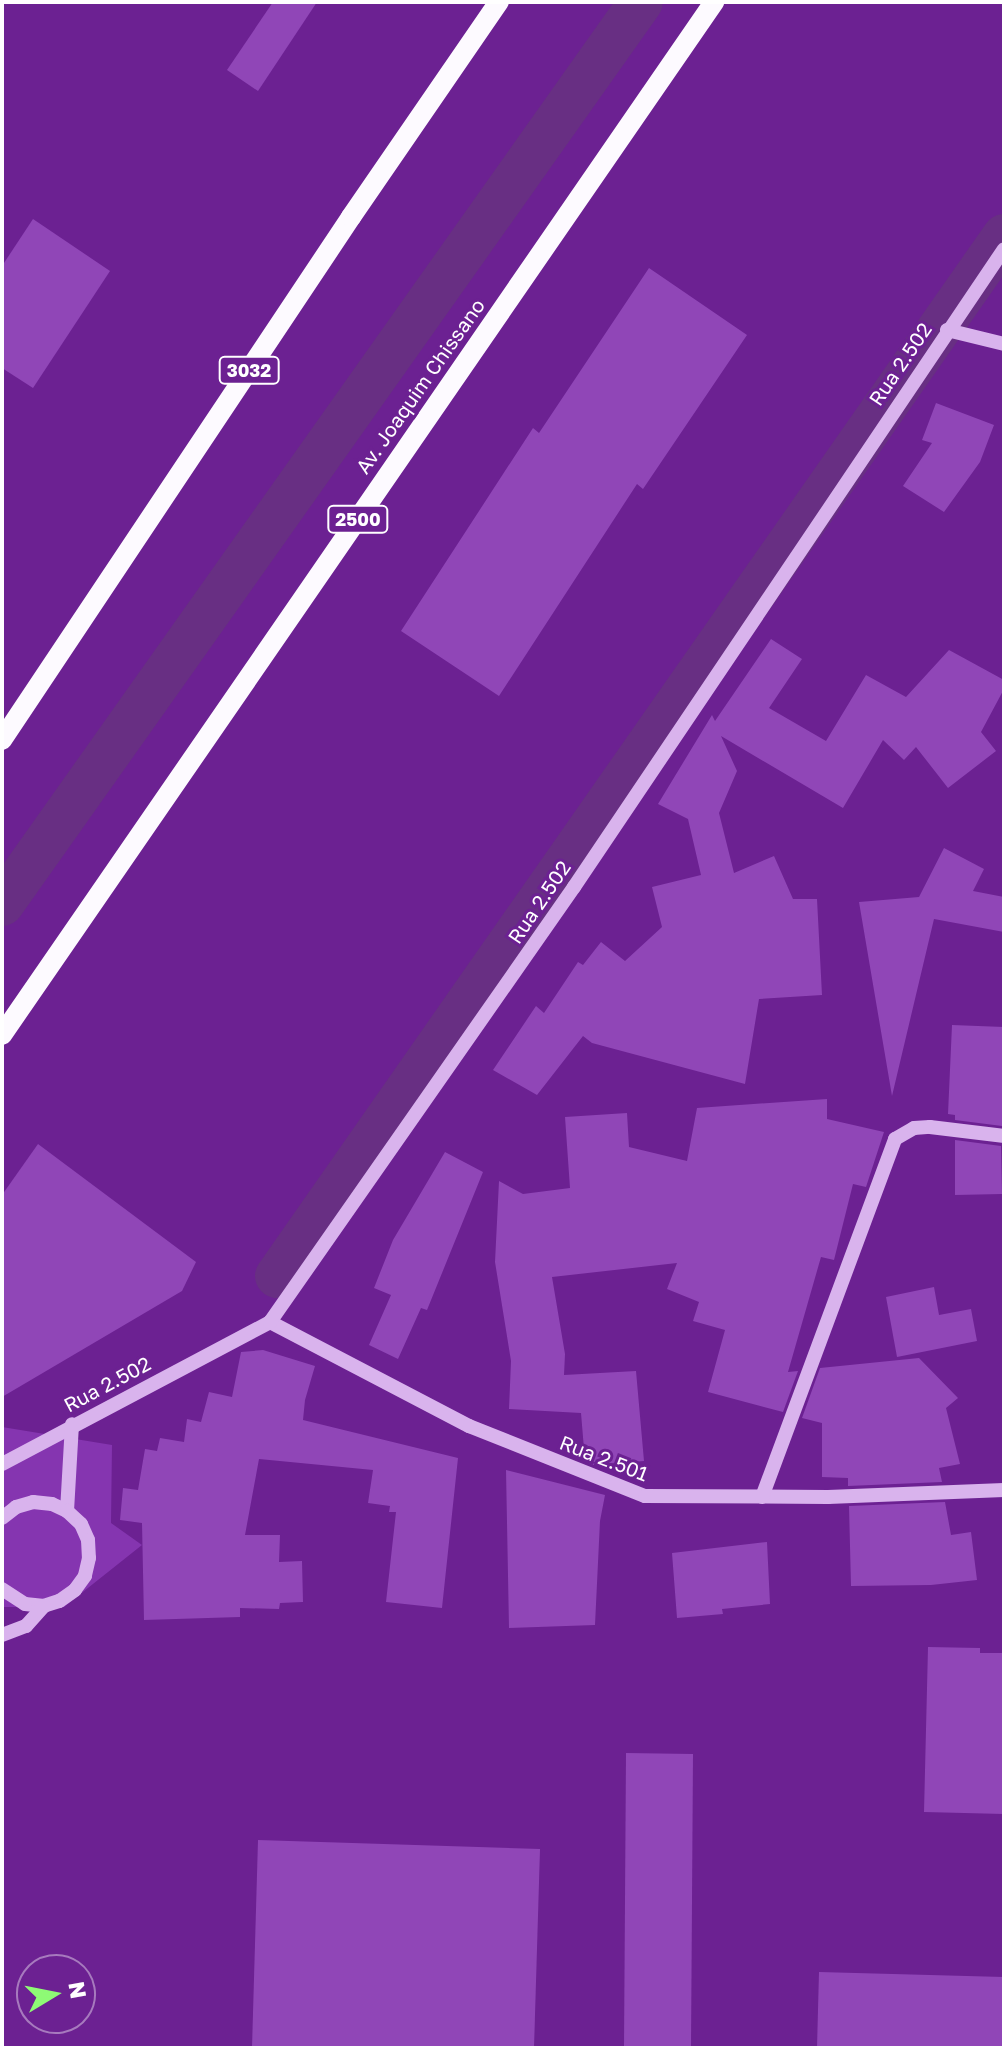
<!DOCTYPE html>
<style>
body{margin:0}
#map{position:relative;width:1006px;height:2050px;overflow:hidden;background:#6c2192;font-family:"Golos Text",sans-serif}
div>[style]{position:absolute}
.green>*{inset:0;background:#8535b0}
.canal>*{height:44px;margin:-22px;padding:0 22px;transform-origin:22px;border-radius:22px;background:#682f83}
.building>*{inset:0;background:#9046b7}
.minor>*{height:14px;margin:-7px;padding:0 7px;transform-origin:7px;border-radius:7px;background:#d9b3ed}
.major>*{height:20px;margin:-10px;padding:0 10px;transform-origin:10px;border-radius:10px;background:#fdfaff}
span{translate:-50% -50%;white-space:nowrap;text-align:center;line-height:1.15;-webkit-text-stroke:6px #6c2192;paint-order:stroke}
.shield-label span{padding:2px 6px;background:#6c2192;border:2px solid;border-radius:6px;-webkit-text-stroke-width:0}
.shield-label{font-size:18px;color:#fff;font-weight:700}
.street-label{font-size:20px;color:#fff}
.frame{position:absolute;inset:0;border:4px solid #fff;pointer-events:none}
.north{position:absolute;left:16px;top:1954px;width:80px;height:80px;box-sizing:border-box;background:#6c2192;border:2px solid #a77abe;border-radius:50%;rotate:80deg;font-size:22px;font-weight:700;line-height:32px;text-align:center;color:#fff}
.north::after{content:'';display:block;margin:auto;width:28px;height:36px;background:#8efa75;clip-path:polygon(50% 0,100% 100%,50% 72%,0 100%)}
</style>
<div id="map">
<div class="green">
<i style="clip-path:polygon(2px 1427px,112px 1445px,111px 1523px,142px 1545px,64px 1607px,2px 1607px)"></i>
</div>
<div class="canal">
<i style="left:2px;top:904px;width:1105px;rotate:-54.69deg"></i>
<i style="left:277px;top:1276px;width:1269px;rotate:-55.04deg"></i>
</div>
<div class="building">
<i style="clip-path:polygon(273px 2px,317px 2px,258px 91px,227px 70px)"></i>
<i style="clip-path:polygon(33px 219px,110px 271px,33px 388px,2px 368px,2px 266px)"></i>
<i style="clip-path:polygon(649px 268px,747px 335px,643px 489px,637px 484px,499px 696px,401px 631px,533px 428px,539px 433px)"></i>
<i style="clip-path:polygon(936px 403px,994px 425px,980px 462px,944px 512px,903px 486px,932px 443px,922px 440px)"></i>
<i style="clip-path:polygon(771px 639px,802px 659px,769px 708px,826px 741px,866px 675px,906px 697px,949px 650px,1004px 680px,1004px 689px,981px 732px,996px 751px,948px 788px,916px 747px,904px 760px,883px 740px,843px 808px,721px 736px,737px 771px,719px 813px,734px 873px,774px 856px,793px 899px,817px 899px,822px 995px,759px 999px,745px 1084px,592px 1043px,583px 1036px,537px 1095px,493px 1070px,536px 1006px,544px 1013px,578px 962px,583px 965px,601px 942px,625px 961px,662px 927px,652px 887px,701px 875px,688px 819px,658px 804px,712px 715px,715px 721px)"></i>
<i style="clip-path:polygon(944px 848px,984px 869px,973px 891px,1004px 897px,1004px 932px,934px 919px,892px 1096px,859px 902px,919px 897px)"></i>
<i style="clip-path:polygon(952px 1025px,1004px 1027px,1002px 1126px,955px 1120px,955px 1115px,948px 1114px)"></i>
<i style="clip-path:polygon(827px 1099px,827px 1119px,884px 1132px,866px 1187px,853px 1184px,834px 1260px,821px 1257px,788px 1372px,798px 1371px,783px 1412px,708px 1392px,725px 1330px,693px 1321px,699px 1302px,667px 1289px,677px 1263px,552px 1277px,565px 1354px,564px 1375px,636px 1371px,644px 1461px,593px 1465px,585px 1461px,581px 1413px,509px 1409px,511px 1361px,495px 1262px,499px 1181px,523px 1194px,570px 1188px,565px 1117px,627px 1113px,629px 1147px,687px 1161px,697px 1108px)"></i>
<i style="clip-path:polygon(955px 1140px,1001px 1146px,1002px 1194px,955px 1195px)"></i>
<i style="clip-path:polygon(38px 1144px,196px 1262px,182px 1291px,2px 1397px,2px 1195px)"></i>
<i style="clip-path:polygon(445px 1152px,483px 1172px,427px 1310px,421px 1308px,398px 1359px,369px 1345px,391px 1295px,374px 1288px,393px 1240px)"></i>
<i style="clip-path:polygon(934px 1287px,939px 1315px,971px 1309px,977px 1341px,897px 1357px,886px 1297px)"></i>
<i style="clip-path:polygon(263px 1350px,315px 1366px,305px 1400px,303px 1420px,458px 1458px,442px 1608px,386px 1602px,396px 1512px,389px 1512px,390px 1506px,368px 1503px,373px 1470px,259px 1459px,245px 1535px,280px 1535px,279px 1562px,302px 1561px,303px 1602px,280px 1603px,279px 1609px,240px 1608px,240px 1617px,144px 1620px,142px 1523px,120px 1520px,123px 1488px,138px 1490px,145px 1449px,157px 1451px,160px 1438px,184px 1442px,187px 1419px,201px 1422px,209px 1392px,232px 1397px,241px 1352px)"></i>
<i style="clip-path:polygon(919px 1358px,958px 1398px,946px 1408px,960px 1464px,939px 1468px,942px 1482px,848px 1486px,848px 1478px,822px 1477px,822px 1423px,802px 1418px,820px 1368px)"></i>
<i style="clip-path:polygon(506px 1470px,605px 1495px,600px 1521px,595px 1625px,509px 1628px)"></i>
<i style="clip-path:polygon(945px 1502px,951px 1535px,971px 1532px,977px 1580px,931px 1585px,851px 1586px,849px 1506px)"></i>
<i style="clip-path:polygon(767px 1542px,770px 1604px,722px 1609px,723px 1614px,677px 1618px,672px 1553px)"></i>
<i style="clip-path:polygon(928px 1647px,980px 1648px,980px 1653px,1004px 1653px,1004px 1814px,924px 1812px)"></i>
<i style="clip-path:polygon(626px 1753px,693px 1754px,691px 2048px,624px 2048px)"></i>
<i style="clip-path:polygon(258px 1840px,540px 1849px,534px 2048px,252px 2048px)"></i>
<i style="clip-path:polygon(819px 1972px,1004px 1977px,1004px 2048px,817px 2048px)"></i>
</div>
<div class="minor">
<i style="left:947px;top:330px;width:59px;rotate:13.8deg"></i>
<i style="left:270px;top:1322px;width:225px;rotate:27.6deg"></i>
<i style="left:469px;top:1426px;width:189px;rotate:21.7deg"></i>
<i style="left:645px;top:1496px;width:183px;rotate:0.3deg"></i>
<i style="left:828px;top:1497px;width:176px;rotate:-2.3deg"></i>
<i style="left:2px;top:1464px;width:303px;rotate:-27.9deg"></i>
<i style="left:270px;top:1322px;width:531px;rotate:-55.05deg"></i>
<i style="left:574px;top:887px;width:769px;rotate:-56.02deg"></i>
<i style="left:762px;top:1497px;width:382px;rotate:-69.6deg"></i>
<i style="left:895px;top:1139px;width:22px;rotate:-30deg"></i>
<i style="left:914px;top:1128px;width:16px;rotate:-4deg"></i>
<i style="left:930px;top:1127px;width:75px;rotate:6.9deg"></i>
<i style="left:67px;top:1511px;width:87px;rotate:-86.7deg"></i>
<i style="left:2px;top:1518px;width:18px;rotate:-38deg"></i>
<i style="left:16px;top:1507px;width:18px;rotate:-16deg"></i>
<i style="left:33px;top:1502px;width:19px;rotate:6deg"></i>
<i style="left:52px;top:1504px;width:17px;rotate:25deg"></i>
<i style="left:67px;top:1511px;width:19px;rotate:43deg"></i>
<i style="left:81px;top:1524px;width:17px;rotate:66deg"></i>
<i style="left:88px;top:1540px;width:18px;rotate:87deg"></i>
<i style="left:89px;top:1558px;width:18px;rotate:103deg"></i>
<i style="left:85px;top:1576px;width:17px;rotate:126deg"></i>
<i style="left:75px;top:1590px;width:19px;rotate:145deg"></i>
<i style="left:59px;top:1601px;width:16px;rotate:162deg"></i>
<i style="left:44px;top:1606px;width:19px;rotate:-174deg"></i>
<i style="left:25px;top:1604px;width:27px;rotate:-147deg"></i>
<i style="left:2px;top:1635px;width:26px;rotate:-21deg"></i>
<i style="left:26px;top:1626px;width:27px;rotate:-48deg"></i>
</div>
<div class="major">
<i style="left:2px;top:740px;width:629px;rotate:-56.28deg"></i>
<i style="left:351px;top:217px;width:261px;rotate:-55.5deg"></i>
<i style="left:2px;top:1035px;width:1255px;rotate:-55.42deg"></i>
</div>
<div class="shield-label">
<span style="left:249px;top:370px">3032</span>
<span style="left:358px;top:519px">2500</span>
</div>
<div class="street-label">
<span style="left:900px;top:364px;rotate:-56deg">Rua 2.502</span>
<span style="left:420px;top:386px;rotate:-55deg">Av. Joaquim Chissano</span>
<span style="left:539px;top:902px;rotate:-56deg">Rua 2.502</span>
<span style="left:107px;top:1384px;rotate:-28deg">Rua 2.502</span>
<span style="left:604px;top:1458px;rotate:21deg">Rua 2.501</span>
</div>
<div class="frame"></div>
<div class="north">N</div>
</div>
